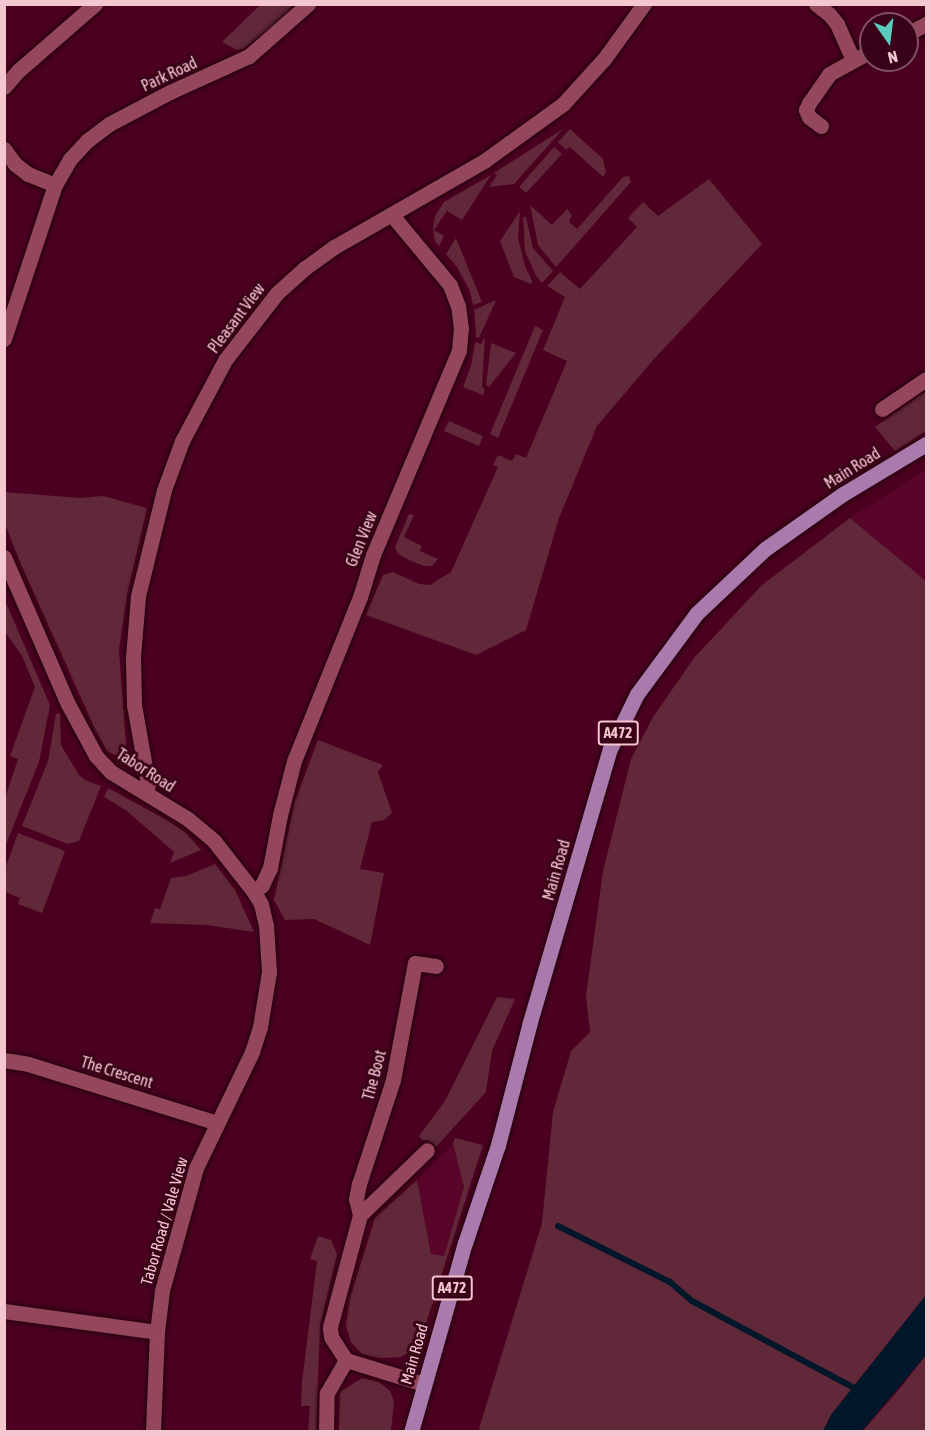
<!DOCTYPE html>
<style>
body{margin:0}
#map{position:relative;width:931px;height:1436px;overflow:hidden;background:#4b0020;font-family:"Asap Condensed",sans-serif}
div>[style]{position:absolute}
.built>*{inset:0;background:#59052a}
.green>*{inset:0;background:#602839}
.water>*{inset:0;background:#001729}
.stream>*{height:6px;margin:-3px;padding:0 3px;transform-origin:3px;border-radius:3px;background:#001729}
.roads{filter:drop-shadow(0 0 2px #22000c) drop-shadow(0 0 2px #22000c)}
.street>*{height:15px;margin:-7.5px;padding:0 7.5px;transform-origin:7.5px;border-radius:7.5px;background:#94465d}
.primary>*{height:15px;margin:-7.5px;padding:0 7.5px;transform-origin:7.5px;border-radius:7.5px;background:#aa7aad}
span{translate:-50% -50%;white-space:nowrap;text-align:center;line-height:1.15;-webkit-text-stroke:6px #390218;paint-order:stroke}
.shield-label span{padding:2px 4px;background:#390218;border:2px solid;border-radius:4px;-webkit-text-stroke-width:0}
.shield-label{font-size:15px;color:#f3c6d0;font-weight:700}
.street-label{font-size:16px;color:#f3c6d0}
.frame{position:absolute;inset:0;border:6px solid #f3c6d0;pointer-events:none}
.north{position:absolute;left:859px;top:12px;width:60px;height:60px;box-sizing:border-box;background:#390218;border:2px solid #835062;border-radius:50%;rotate:166deg;font-size:16px;font-weight:700;line-height:24px;text-align:center;color:#f3c6d0}
.north::after{content:'';display:block;margin:auto;width:21px;height:27px;background:#5acebe;clip-path:polygon(50% 0,100% 100%,50% 72%,0 100%)}
</style>
<div id="map">
<div class="built">
<i style="clip-path:polygon(926px 470px,926px 581px,850px 518px)"></i>
<i style="clip-path:polygon(453px 1144px,464px 1187px,444px 1257px,431px 1254px,417px 1180px)"></i>
</div>
<div class="green">
<i style="clip-path:polygon(260px 5px,293px 5px,283px 19px,243px 49px,237px 50px,222px 42px)"></i>
<i style="clip-path:polygon(563px 129px,514px 184px,489px 187px,497px 175px,494px 173px)"></i>
<i style="clip-path:polygon(570px 129px,603px 159px,606px 172px,603px 177px,570px 147px,566px 150px,558px 142px)"></i>
<i style="clip-path:polygon(554px 147px,562px 154px,526px 193px,519px 187px)"></i>
<i style="clip-path:polygon(491px 175px,462px 220px,447px 211px,434px 230px,444px 236px,439px 246px,435px 241px,433px 229px,435px 216px,444px 202px)"></i>
<i style="clip-path:polygon(629px 176px,631px 182px,556px 267px,538px 245px,530px 205px,552px 225px,567px 209px,572px 215px,569px 222px,577px 229px,623px 177px)"></i>
<i style="clip-path:polygon(709px 179px,762px 244px,654px 359px,597px 426px,559px 518px,526px 630px,476px 655px,366px 615px,383px 575px,393px 572px,419px 584px,430px 585px,451px 572px,498px 467px,493px 465px,498px 455px,512px 461px,516px 454px,526px 458px,567px 361px,543px 350px,565px 297px,547px 286px,560px 272px,580px 289px,637px 227px,628px 218px,643px 202px,658px 216px)"></i>
<i style="clip-path:polygon(520px 211px,518px 238px,525px 266px,532px 281px,531px 284px,514px 277px,500px 241px)"></i>
<i style="clip-path:polygon(523px 217px,526px 217px,533px 248px,553px 271px,542px 283px,536px 276px,525px 251px)"></i>
<i style="clip-path:polygon(456px 238px,482px 302px,473px 305px,470px 291px,457px 267px,446px 254px)"></i>
<i style="clip-path:polygon(496px 300px,479px 338px,476px 337px,474px 310px)"></i>
<i style="clip-path:polygon(535px 326px,543px 330px,498px 438px,490px 434px)"></i>
<i style="clip-path:polygon(485px 337px,482px 387px,485px 389px,483px 395px,463px 387px,471px 366px,475px 342px,481px 344px)"></i>
<i style="clip-path:polygon(491px 343px,516px 353px,489px 387px,486px 385px)"></i>
<i style="clip-path:polygon(926px 391px,926px 431px,895px 451px,875px 427px)"></i>
<i style="clip-path:polygon(449px 421px,483px 436px,479px 446px,444px 431px)"></i>
<i style="clip-path:polygon(4px 492px,80px 498px,103px 496px,147px 508px,127px 594px,119px 650px,126px 744px,124px 754px,119px 757px,107px 751px,95px 729px,20px 562px,5px 524px)"></i>
<i style="clip-path:polygon(409px 514px,414px 515px,404px 537px,422px 546px,420px 551px,438px 559px,432px 566px,424px 566px,409px 560px,398px 554px,395px 547px)"></i>
<i style="clip-path:polygon(850px 518px,926px 581px,926px 1295px,831px 1415px,823px 1431px,478px 1432px,542px 1223px,553px 1112px,571px 1051px,590px 1032px,586px 996px,603px 871px,631px 759px,653px 717px,694px 658px,762px 585px)"></i>
<i style="clip-path:polygon(4px 598px,50px 705px,39px 762px,5px 847px,5px 798px,18px 759px,10px 756px,35px 687px,22px 656px,5px 632px)"></i>
<i style="clip-path:polygon(60px 713px,61px 745px,79px 775px,85px 780px,101px 786px,79px 841px,68px 844px,22px 826px,48px 761px,56px 714px)"></i>
<i style="clip-path:polygon(318px 740px,383px 765px,378px 772px,392px 813px,384px 820px,372px 822px,360px 869px,384px 873px,370px 945px,314px 919px,285px 920px,274px 900px,295px 801px)"></i>
<i style="clip-path:polygon(108px 788px,165px 819px,186px 833px,201px 850px,170px 863px,174px 852px,127px 811px,104px 797px)"></i>
<i style="clip-path:polygon(18px 833px,65px 851px,42px 913px,18px 904px,20px 898px,5px 892px,5px 869px)"></i>
<i style="clip-path:polygon(215px 864px,235px 890px,254px 932px,207px 925px,150px 923px,155px 908px,160px 909px,171px 878px,186px 876px)"></i>
<i style="clip-path:polygon(497px 997px,515px 999px,492px 1051px,486px 1092px,436px 1147px,428px 1140px,422px 1140px,419px 1136px,445px 1101px)"></i>
<i style="clip-path:polygon(455px 1138px,483px 1145px,423px 1333px,414px 1349px,401px 1357px,380px 1358px,362px 1354px,351px 1342px,346px 1326px,350px 1298px,375px 1218px,417px 1180px,431px 1254px,444px 1256px,464px 1187px,453px 1144px)"></i>
<i style="clip-path:polygon(318px 1236px,331px 1240px,337px 1254px,320px 1326px,316px 1431px,308px 1431px,310px 1406px,301px 1406px,302px 1382px,317px 1261px,310px 1259px)"></i>
<i style="clip-path:polygon(926px 1355px,926px 1431px,862px 1432px,902px 1386px)"></i>
<i style="clip-path:polygon(362px 1378px,379px 1382px,390px 1391px,394px 1401px,391px 1431px,339px 1431px,340px 1392px)"></i>
</div>
<div class="water">
<i style="clip-path:polygon(926px 1295px,926px 1355px,862px 1431px,823px 1431px,831px 1415px)"></i>
</div>
<div class="stream">
<i style="left:558px;top:1226px;width:125px;rotate:26.6deg"></i>
<i style="left:670px;top:1282px;width:29px;rotate:41deg"></i>
<i style="left:692px;top:1301px;width:191px;rotate:28.2deg"></i>
</div>
<div class="roads">
<div class="street">
<i style="left:816px;top:4px;width:16px;rotate:38deg"></i>
<i style="left:829px;top:14px;width:13px;rotate:51deg"></i>
<i style="left:837px;top:24px;width:39px;rotate:66deg"></i>
<i style="left:907px;top:34px;width:21px;rotate:-28deg"></i>
<i style="left:4px;top:87px;width:23px;rotate:-49deg"></i>
<i style="left:19px;top:70px;width:101px;rotate:-41deg"></i>
<i style="left:821px;top:126px;width:15px;rotate:-143deg"></i>
<i style="left:809px;top:117px;width:8px;rotate:-113deg"></i>
<i style="left:806px;top:110px;width:8px;rotate:-67deg"></i>
<i style="left:809px;top:103px;width:35px;rotate:-55deg"></i>
<i style="left:829px;top:74px;width:48px;rotate:-28.7deg"></i>
<i style="left:4px;top:149px;width:19px;rotate:54deg"></i>
<i style="left:15px;top:164px;width:16px;rotate:38deg"></i>
<i style="left:28px;top:174px;width:29px;rotate:22deg"></i>
<i style="left:4px;top:339px;width:162px;rotate:-71.7deg"></i>
<i style="left:55px;top:185px;width:30px;rotate:-60deg"></i>
<i style="left:70px;top:159px;width:26px;rotate:-47deg"></i>
<i style="left:88px;top:140px;width:26px;rotate:-37deg"></i>
<i style="left:109px;top:124px;width:69px;rotate:-27.7deg"></i>
<i style="left:170px;top:92px;width:87px;rotate:-24.5deg"></i>
<i style="left:249px;top:56px;width:79px;rotate:-41.4deg"></i>
<i style="left:882px;top:409px;width:53px;rotate:-34.3deg"></i>
<i style="left:4px;top:557px;width:160px;rotate:66.5deg"></i>
<i style="left:68px;top:704px;width:59px;rotate:61.7deg"></i>
<i style="left:96px;top:756px;width:22px;rotate:47deg"></i>
<i style="left:111px;top:772px;width:90px;rotate:31.4deg"></i>
<i style="left:188px;top:819px;width:34px;rotate:40deg"></i>
<i style="left:214px;top:841px;width:65px;rotate:51.9deg"></i>
<i style="left:254px;top:892px;width:14px;rotate:60deg"></i>
<i style="left:261px;top:904px;width:22px;rotate:77deg"></i>
<i style="left:266px;top:925px;width:47px;rotate:86.3deg"></i>
<i style="left:269px;top:972px;width:56px;rotate:99.3deg"></i>
<i style="left:260px;top:1027px;width:26px;rotate:108deg"></i>
<i style="left:252px;top:1052px;width:129px;rotate:115.8deg"></i>
<i style="left:196px;top:1168px;width:128px;rotate:105.5deg"></i>
<i style="left:162px;top:1291px;width:41px;rotate:97deg"></i>
<i style="left:157px;top:1332px;width:100px;rotate:92.3deg"></i>
<i style="left:146px;top:792px;width:8px;rotate:-76deg"></i>
<i style="left:148px;top:784px;width:80px;rotate:-100deg"></i>
<i style="left:134px;top:705px;width:48px;rotate:-91.2deg"></i>
<i style="left:133px;top:657px;width:61px;rotate:-85.3deg"></i>
<i style="left:138px;top:596px;width:109px;rotate:-76.2deg"></i>
<i style="left:164px;top:490px;width:52px;rotate:-69.8deg"></i>
<i style="left:182px;top:441px;width:92px;rotate:-62deg"></i>
<i style="left:225px;top:360px;width:85px;rotate:-52.2deg"></i>
<i style="left:277px;top:293px;width:38px;rotate:-42deg"></i>
<i style="left:305px;top:268px;width:36px;rotate:-36deg"></i>
<i style="left:334px;top:247px;width:173px;rotate:-29.8deg"></i>
<i style="left:484px;top:161px;width:97px;rotate:-35.8deg"></i>
<i style="left:563px;top:104px;width:61px;rotate:-47.7deg"></i>
<i style="left:604px;top:59px;width:68px;rotate:-54deg"></i>
<i style="left:254px;top:892px;width:11px;rotate:-41deg"></i>
<i style="left:262px;top:885px;width:19px;rotate:-65deg"></i>
<i style="left:270px;top:868px;width:54px;rotate:-79.3deg"></i>
<i style="left:280px;top:815px;width:56px;rotate:-75.5deg"></i>
<i style="left:294px;top:761px;width:177px;rotate:-68.1deg"></i>
<i style="left:360px;top:597px;width:44px;rotate:-72.8deg"></i>
<i style="left:373px;top:555px;width:222px;rotate:-67.2deg"></i>
<i style="left:459px;top:350px;width:21px;rotate:-85deg"></i>
<i style="left:461px;top:329px;width:23px;rotate:-97deg"></i>
<i style="left:458px;top:306px;width:22px;rotate:-111deg"></i>
<i style="left:450px;top:285px;width:92px;rotate:-129.7deg"></i>
<i style="left:4px;top:1060px;width:24px;rotate:9deg"></i>
<i style="left:28px;top:1064px;width:198px;rotate:17.3deg"></i>
<i style="left:360px;top:1215px;width:16px;rotate:-104deg"></i>
<i style="left:356px;top:1199px;width:15px;rotate:-79deg"></i>
<i style="left:359px;top:1184px;width:109px;rotate:-71.9deg"></i>
<i style="left:393px;top:1080px;width:119px;rotate:-79.4deg"></i>
<i style="left:415px;top:963px;width:21px;rotate:8deg"></i>
<i style="left:4px;top:1311px;width:154px;rotate:7.8deg"></i>
<i style="left:424px;top:1384px;width:82px;rotate:-162.9deg"></i>
<i style="left:346px;top:1360px;width:27px;rotate:-123deg"></i>
<i style="left:331px;top:1337px;width:10px;rotate:-96deg"></i>
<i style="left:330px;top:1327px;width:116px;rotate:-75deg"></i>
<i style="left:360px;top:1215px;width:93px;rotate:-44.1deg"></i>
<i style="left:326px;top:1432px;width:39px;rotate:-89deg"></i>
<i style="left:327px;top:1393px;width:38px;rotate:-60deg"></i>
</div>
<div class="primary">
<i style="left:411px;top:1432px;width:197px;rotate:-74.1deg"></i>
<i style="left:465px;top:1243px;width:103px;rotate:-71.4deg"></i>
<i style="left:498px;top:1145px;width:127px;rotate:-75.4deg"></i>
<i style="left:530px;top:1022px;width:284px;rotate:-73.7deg"></i>
<i style="left:610px;top:749px;width:61px;rotate:-63.9deg"></i>
<i style="left:637px;top:694px;width:101px;rotate:-53.5deg"></i>
<i style="left:697px;top:613px;width:93px;rotate:-43.3deg"></i>
<i style="left:765px;top:549px;width:95px;rotate:-35.2deg"></i>
<i style="left:843px;top:494px;width:97px;rotate:-31.1deg"></i>
</div>
</div>
<div class="shield-label">
<span style="left:618px;top:733px">A472</span>
<span style="left:452px;top:1288px">A472</span>
</div>
<div class="street-label">
<span style="left:169px;top:74px;rotate:-25deg">Park Road</span>
<span style="left:236px;top:318px;rotate:-53deg">Pleasant View</span>
<span style="left:852px;top:468px;rotate:-32deg">Main Road</span>
<span style="left:361px;top:539px;rotate:-68deg">Glen View</span>
<span style="left:146px;top:770px;rotate:33deg">Tabor Road</span>
<span style="left:556px;top:870px;rotate:-74deg">Main Road</span>
<span style="left:117px;top:1072px;rotate:17deg">The Crescent</span>
<span style="left:374px;top:1075px;rotate:-75deg">The Boot</span>
<span style="left:164px;top:1221px;rotate:-74deg">Tabor Road / Vale View</span>
<span style="left:414px;top:1354px;rotate:-74deg">Main Road</span>
</div>
<div class="frame"></div>
<div class="north">N</div>
</div>
